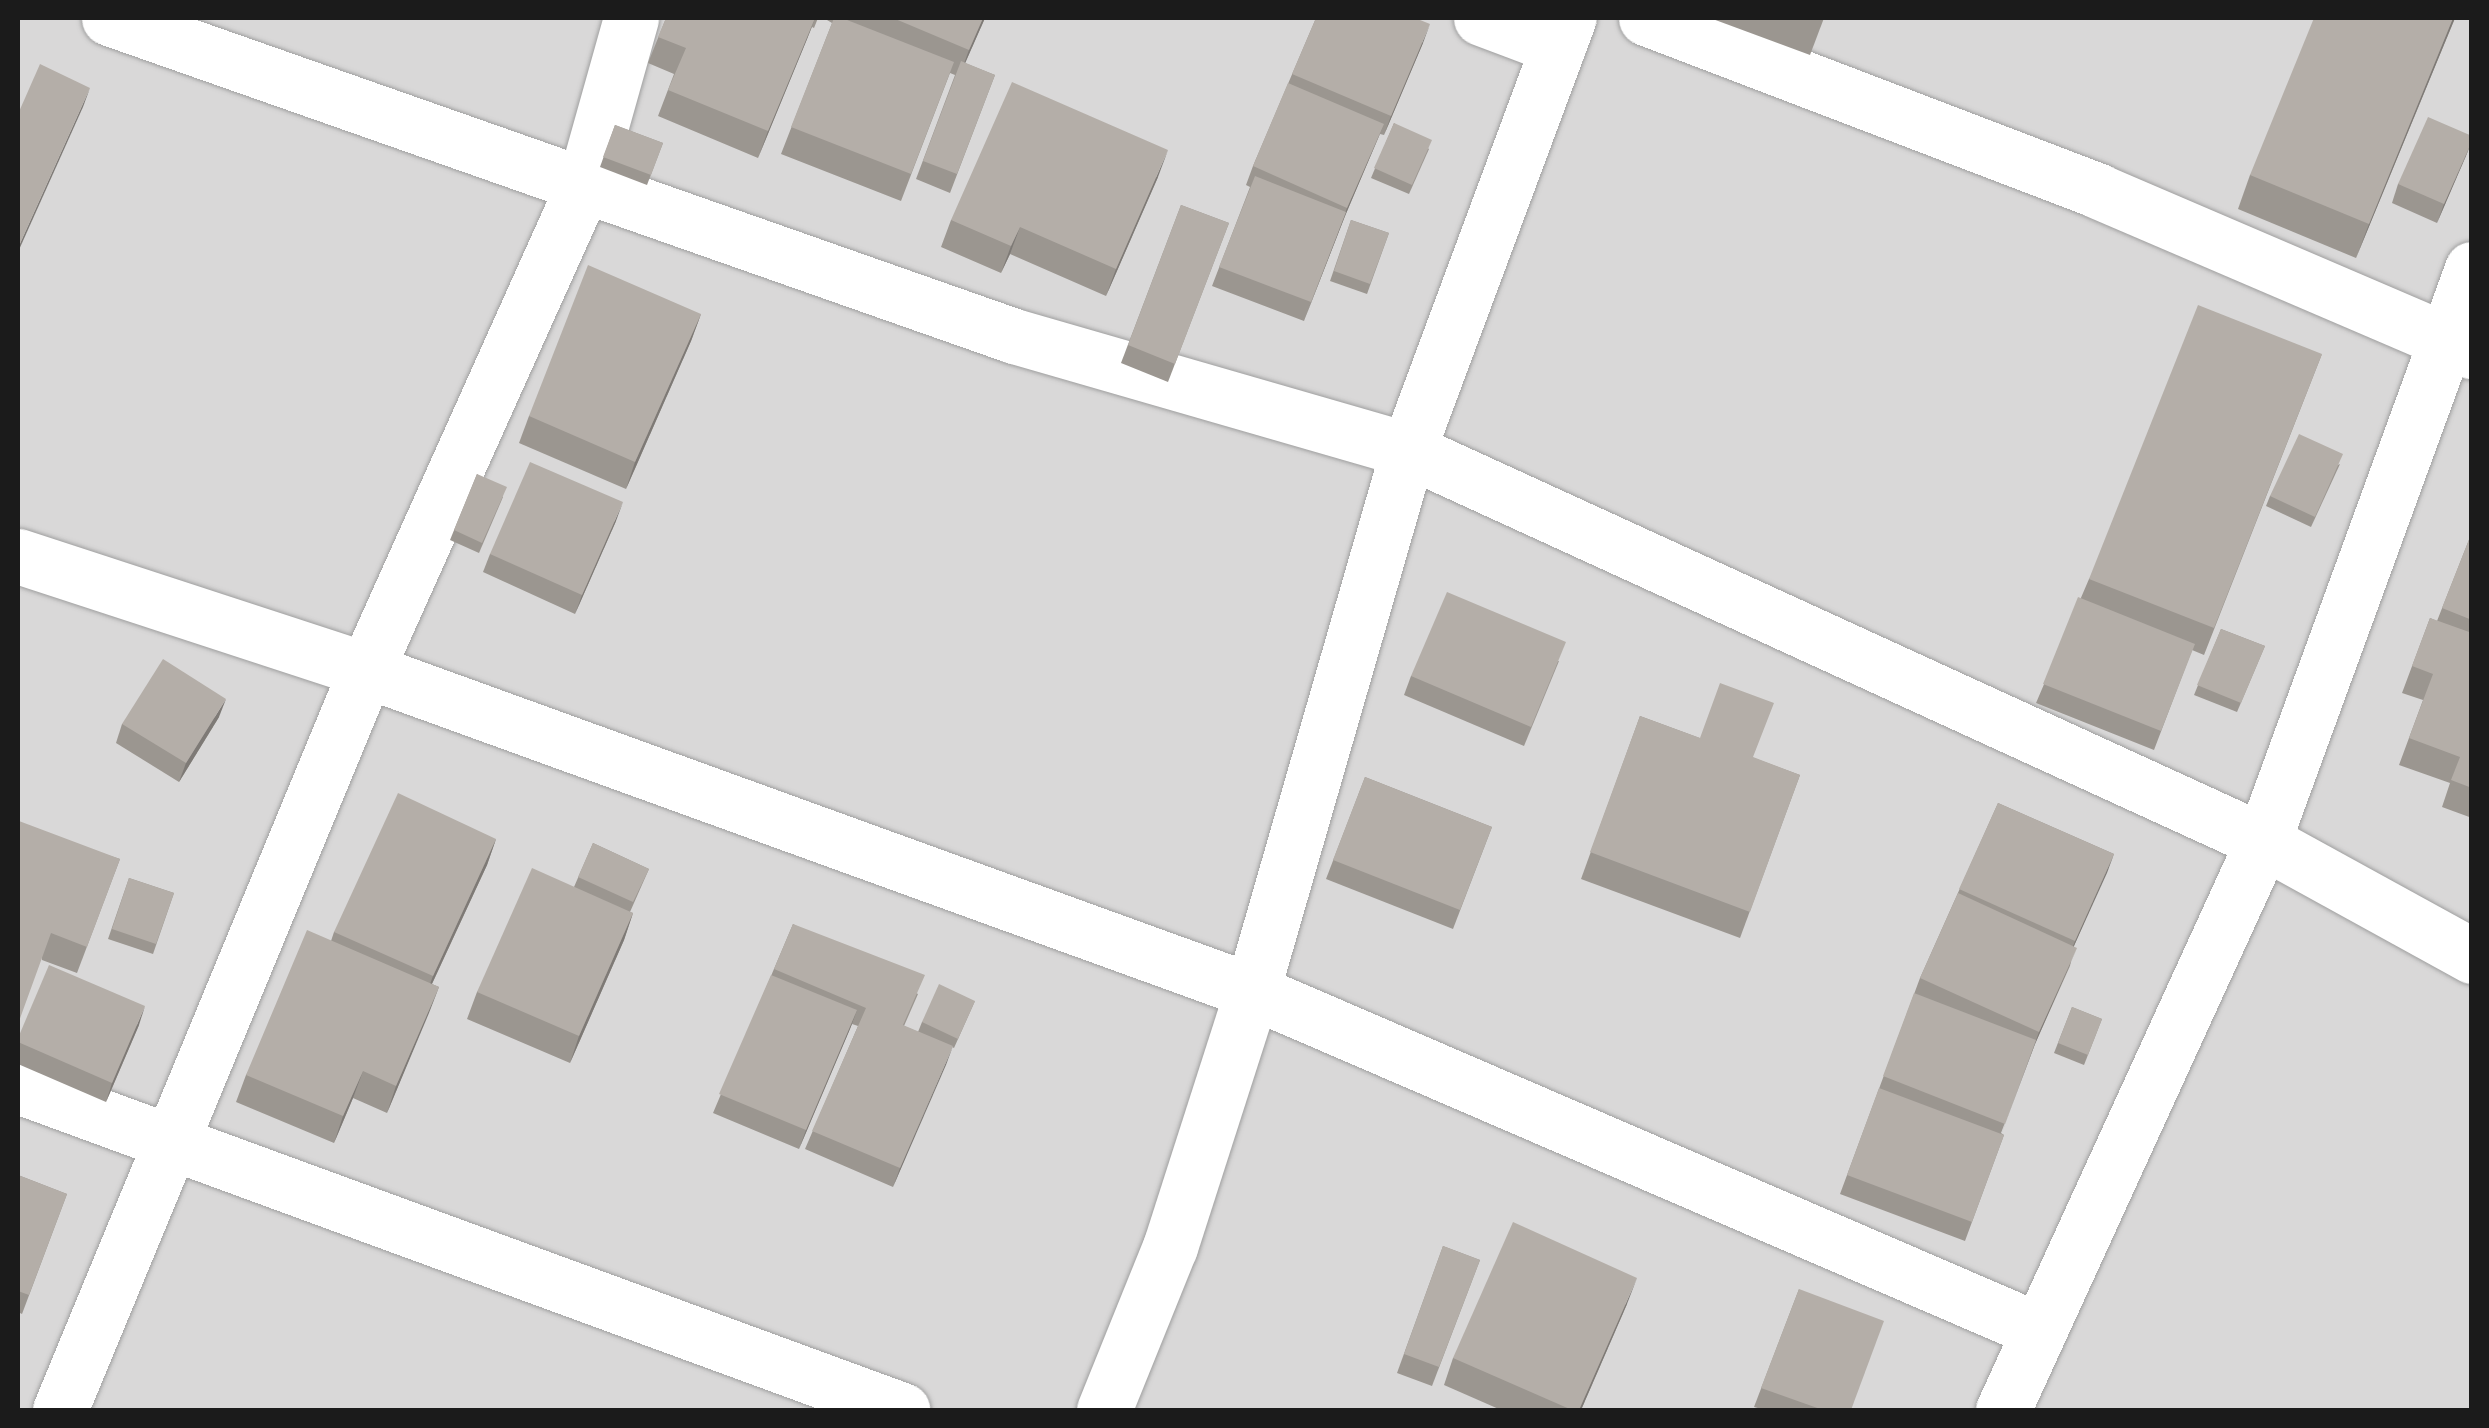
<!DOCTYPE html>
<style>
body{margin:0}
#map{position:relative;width:2489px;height:1428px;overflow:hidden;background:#ece9e2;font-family:Arial,sans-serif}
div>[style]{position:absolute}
.residential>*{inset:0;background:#d9d8d8}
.roads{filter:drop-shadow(0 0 2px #9f9f9f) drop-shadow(0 0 2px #9f9f9f)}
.street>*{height:55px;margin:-27.5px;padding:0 27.5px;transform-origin:27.5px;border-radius:27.5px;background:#fff}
.wall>*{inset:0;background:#9b9690}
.shaded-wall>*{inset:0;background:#7e7a76}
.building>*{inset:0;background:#b4aea8}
span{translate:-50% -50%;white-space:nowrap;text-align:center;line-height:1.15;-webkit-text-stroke:8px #fff;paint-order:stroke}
.frame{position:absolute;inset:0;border:20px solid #1b1b1b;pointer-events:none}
</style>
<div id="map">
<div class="residential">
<i style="clip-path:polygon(18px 18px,2471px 18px,2471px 1410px,18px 1410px)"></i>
</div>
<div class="roads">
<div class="street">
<i style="left:109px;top:18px;width:959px;rotate:19.36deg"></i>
<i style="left:1014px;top:336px;width:410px;rotate:16.1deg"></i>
<i style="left:1408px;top:450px;width:940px;rotate:24.58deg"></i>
<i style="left:2263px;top:841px;width:239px;rotate:28.8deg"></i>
<i style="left:1481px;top:18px;width:82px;rotate:20.6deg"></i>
<i style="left:1646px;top:18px;width:484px;rotate:20.9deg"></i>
<i style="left:2098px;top:191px;width:407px;rotate:23.2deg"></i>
<i style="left:18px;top:556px;width:366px;rotate:18.1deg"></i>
<i style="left:366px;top:670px;width:942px;rotate:19.92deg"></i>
<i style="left:1252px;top:991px;width:856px;rotate:23.33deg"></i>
<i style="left:18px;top:1086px;width:942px;rotate:20.13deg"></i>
<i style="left:60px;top:1410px;width:801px;rotate:-67.53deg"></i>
<i style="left:366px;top:670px;width:535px;rotate:-65.83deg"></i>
<i style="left:585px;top:182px;width:170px;rotate:-74.3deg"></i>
<i style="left:1104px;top:1410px;width:176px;rotate:-68deg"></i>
<i style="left:1170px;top:1247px;width:269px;rotate:-72.2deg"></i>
<i style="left:1252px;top:991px;width:563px;rotate:-73.91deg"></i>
<i style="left:1408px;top:450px;width:461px;rotate:-69.6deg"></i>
<i style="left:2003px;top:1410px;width:626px;rotate:-65.44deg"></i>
<i style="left:2263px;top:841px;width:609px;rotate:-69.93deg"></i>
</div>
</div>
<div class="wall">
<i style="clip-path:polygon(666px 18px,818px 18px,814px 28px,812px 27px,758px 158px,658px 116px,674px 74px,648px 63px)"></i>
<i style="clip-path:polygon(828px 18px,985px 18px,965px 63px,995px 75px,950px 193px,916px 179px,955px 75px,950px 73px,901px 201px,781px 154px,832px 23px,827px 20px)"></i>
<i style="clip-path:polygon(1316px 18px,1423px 43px,1384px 135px,1380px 134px,1345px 216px,1304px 321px,1212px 286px,1250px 187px,1246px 185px,1253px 166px)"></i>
<i style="clip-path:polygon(1710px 18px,1824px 18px,1810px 55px)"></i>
<i style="clip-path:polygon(2455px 18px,2356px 258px,2238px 209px,2250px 175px)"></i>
<i style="clip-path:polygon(1394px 123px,1429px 149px,1409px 194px,1371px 178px)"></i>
<i style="clip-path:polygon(615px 125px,663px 143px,647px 185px,600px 167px)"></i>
<i style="clip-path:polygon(2472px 141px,2437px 223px,2392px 203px,2398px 184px)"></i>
<i style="clip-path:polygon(1158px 177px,1106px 296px,1010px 254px,1001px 273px,941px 247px,951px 220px)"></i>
<i style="clip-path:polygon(1181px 205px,1229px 223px,1168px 382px,1121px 363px)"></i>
<i style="clip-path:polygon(1351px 220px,1389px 233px,1367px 294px,1330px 281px)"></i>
<i style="clip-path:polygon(701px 314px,691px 341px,626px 489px,519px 443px,529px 416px)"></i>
<i style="clip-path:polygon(2322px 354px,2204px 655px,2192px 650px,2154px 750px,2036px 703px,2089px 579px)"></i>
<i style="clip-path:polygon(2340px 464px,2311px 527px,2266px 506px,2270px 496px)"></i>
<i style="clip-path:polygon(477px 474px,503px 497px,479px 553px,450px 540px)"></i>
<i style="clip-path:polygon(616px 521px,575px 614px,483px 572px,490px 554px)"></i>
<i style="clip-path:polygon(2472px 532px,2472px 818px,2442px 807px,2450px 783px,2399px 765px,2423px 700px,2402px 693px,2430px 618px,2437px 621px)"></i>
<i style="clip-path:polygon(2221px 629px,2265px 646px,2237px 712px,2194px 695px)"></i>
<i style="clip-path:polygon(1559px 661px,1524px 746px,1404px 695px,1411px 676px)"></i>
<i style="clip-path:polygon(1640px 716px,1800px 775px,1740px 938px,1581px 879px)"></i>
<i style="clip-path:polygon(219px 717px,179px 782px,116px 743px,122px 724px)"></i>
<i style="clip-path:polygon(1365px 777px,1492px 827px,1453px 929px,1326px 879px)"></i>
<i style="clip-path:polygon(1998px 803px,2114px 854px,2074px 946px,2070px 966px,2035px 1044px,2001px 1133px,2004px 1135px,1965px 1241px,1840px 1194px,1920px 978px)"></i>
<i style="clip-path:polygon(18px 826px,120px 859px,77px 973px,42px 960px)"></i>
<i style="clip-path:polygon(496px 839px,487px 865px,432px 984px,439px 987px,387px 1113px,353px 1098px,334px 1143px,236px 1102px,246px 1075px,331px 941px,334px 932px)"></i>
<i style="clip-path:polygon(593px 843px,649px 869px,630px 912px,633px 913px,624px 940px,570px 1063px,467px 1019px,477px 992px,574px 887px)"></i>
<i style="clip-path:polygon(129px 878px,174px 893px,153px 954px,108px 939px)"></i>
<i style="clip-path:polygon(793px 924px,918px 994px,904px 1026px,918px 1032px,922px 1022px,975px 1001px,954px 1048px,952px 1047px,893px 1187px,805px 1149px,858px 1026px,852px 1024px,799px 1149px,713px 1113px)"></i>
<i style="clip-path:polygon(2072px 1007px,2102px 1019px,2084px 1065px,2054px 1053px)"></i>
<i style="clip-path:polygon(139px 1025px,106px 1102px,18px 1064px,18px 1038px)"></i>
<i style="clip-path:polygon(18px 1175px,67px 1194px,22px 1314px,18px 1312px)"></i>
<i style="clip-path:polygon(1443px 1246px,1480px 1260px,1432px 1386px,1397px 1373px)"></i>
<i style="clip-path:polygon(1799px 1289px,1851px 1410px,1765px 1410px,1754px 1407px)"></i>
<i style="clip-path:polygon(1627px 1304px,1581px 1410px,1501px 1410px,1444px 1385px,1453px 1358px)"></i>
</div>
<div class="shaded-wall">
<i style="clip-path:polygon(815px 18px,807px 39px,758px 158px,768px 131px)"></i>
<i style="clip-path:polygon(983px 18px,985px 18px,959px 77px,969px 50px)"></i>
<i style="clip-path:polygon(2453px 18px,2455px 18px,2356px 258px,2369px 224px)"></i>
<i style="clip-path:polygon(1430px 24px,1423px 43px,1384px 135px,1391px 116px)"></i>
<i style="clip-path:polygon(90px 88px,83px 107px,18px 252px,18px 248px)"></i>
<i style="clip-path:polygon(1384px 124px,1345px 216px,1304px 321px,1347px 208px)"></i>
<i style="clip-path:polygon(2472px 141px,2466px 156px,2437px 223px,2444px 204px)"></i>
<i style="clip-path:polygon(1168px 150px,1158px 177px,1106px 296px,1116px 269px)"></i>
<i style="clip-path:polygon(1020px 227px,1010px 254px,1001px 273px,1011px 246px)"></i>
<i style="clip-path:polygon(701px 314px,691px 341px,626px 489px,635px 462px)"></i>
<i style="clip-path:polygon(623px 502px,616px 521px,575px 614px,582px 595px)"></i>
<i style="clip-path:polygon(226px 699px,219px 717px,179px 782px,186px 763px)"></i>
<i style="clip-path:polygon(496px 839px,487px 865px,423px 1003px,433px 976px)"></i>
<i style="clip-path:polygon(2114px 854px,2107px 873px,2068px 959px,2075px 941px)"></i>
<i style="clip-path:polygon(633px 913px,624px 940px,570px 1063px,579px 1036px)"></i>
<i style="clip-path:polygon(2077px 948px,2035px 1044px,1998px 1143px,2039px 1032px)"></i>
<i style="clip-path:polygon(439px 987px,429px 1013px,387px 1113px,396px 1086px)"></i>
<i style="clip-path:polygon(145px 1006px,139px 1025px,106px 1102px,112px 1083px)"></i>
<i style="clip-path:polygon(857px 1010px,850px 1029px,799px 1149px,806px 1130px)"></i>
<i style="clip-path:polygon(953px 1046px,946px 1065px,893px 1187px,900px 1168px)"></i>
<i style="clip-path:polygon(363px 1071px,353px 1098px,334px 1143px,343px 1116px)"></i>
<i style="clip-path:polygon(1637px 1278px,1627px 1304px,1581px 1410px,1579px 1410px)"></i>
</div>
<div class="building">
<i style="clip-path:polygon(666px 18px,815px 18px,768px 131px,668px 90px,686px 48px,658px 37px)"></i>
<i style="clip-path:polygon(834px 18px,842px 18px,954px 62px,911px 174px,791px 127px)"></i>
<i style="clip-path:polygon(893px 18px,983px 18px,969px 50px)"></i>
<i style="clip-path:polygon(1316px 18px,1415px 18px,1430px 24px,1391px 116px,1292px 74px)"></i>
<i style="clip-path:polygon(2314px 18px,2453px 18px,2369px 224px,2250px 175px)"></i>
<i style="clip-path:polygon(961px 61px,995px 75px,957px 174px,923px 161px)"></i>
<i style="clip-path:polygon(40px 64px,90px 88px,18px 248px,18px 114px)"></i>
<i style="clip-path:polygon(1012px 82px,1168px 150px,1116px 269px,1020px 227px,1011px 246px,951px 220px)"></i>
<i style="clip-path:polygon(1288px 83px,1384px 124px,1347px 208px,1253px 166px)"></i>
<i style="clip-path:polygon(2428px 117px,2472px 136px,2472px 141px,2444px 204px,2398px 184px)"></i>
<i style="clip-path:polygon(1394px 123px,1432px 140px,1412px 185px,1374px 168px)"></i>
<i style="clip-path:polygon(615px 125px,663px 143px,651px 175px,603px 157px)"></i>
<i style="clip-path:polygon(1255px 176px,1346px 212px,1311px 302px,1219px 267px)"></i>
<i style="clip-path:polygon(1181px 205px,1229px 223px,1175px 364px,1128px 345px)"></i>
<i style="clip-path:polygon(1351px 220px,1389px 233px,1370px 284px,1334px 271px)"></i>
<i style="clip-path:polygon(588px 265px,701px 314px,635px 462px,529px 416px)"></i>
<i style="clip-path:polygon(2198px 305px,2322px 354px,2214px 628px,2089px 579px)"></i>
<i style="clip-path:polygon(2299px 434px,2343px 454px,2315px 517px,2270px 496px)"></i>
<i style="clip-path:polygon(530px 462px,623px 502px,582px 595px,490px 554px)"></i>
<i style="clip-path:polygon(477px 474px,507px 487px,482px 543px,454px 530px)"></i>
<i style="clip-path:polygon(2472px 532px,2472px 620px,2442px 608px)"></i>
<i style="clip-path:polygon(1447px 592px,1566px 642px,1531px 727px,1411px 676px)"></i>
<i style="clip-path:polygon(2078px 597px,2195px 644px,2161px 731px,2043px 684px)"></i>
<i style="clip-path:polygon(2430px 618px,2472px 633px,2472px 788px,2451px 780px,2460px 757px,2409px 738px,2433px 674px,2412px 666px)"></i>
<i style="clip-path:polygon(2221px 629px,2265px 646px,2241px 703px,2197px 685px)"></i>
<i style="clip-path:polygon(163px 659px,226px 699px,186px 763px,122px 724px)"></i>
<i style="clip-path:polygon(1720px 683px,1774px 703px,1753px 757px,1800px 775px,1750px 912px,1590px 852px,1640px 716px,1700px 738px)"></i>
<i style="clip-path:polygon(1365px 777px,1492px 827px,1460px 910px,1333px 860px)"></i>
<i style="clip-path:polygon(398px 793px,496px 839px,433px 976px,334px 932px)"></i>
<i style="clip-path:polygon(1998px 803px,2114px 854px,2075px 941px,1959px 889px)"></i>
<i style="clip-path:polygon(19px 821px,120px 859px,87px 947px,51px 933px,18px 1024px,18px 826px)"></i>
<i style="clip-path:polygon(593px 843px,649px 869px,633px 902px,578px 877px)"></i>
<i style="clip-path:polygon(532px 868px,633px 913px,579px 1036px,477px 992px)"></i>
<i style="clip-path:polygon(129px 878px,174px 893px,156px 944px,112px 929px)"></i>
<i style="clip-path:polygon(1958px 893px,2077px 948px,2039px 1032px,1920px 978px)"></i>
<i style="clip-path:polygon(793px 924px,925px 975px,903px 1025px,953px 1046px,900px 1168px,812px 1131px,866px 1008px,774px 969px)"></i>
<i style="clip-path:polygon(307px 930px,439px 987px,396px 1086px,363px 1071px,343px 1116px,246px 1075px)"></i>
<i style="clip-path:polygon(49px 965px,145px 1006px,112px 1083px,18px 1042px,18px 1038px)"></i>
<i style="clip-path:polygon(771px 975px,857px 1010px,806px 1130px,719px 1094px)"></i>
<i style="clip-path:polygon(939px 984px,975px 1001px,958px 1039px,922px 1022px)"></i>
<i style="clip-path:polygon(1914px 993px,2036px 1040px,2005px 1124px,1883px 1076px)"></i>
<i style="clip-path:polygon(2072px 1007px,2102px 1019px,2088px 1055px,2058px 1043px)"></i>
<i style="clip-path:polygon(1879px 1088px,2004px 1135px,1972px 1222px,1847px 1175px)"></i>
<i style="clip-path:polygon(18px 1175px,67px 1194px,29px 1295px,18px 1291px)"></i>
<i style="clip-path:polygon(1513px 1222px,1637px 1278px,1579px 1410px,1572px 1410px,1453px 1358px)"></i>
<i style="clip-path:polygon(1443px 1246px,1480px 1260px,1439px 1367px,1404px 1354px)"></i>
<i style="clip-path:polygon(1799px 1289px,1884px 1321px,1851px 1410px,1823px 1410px,1761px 1388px)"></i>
</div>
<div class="frame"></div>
</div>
